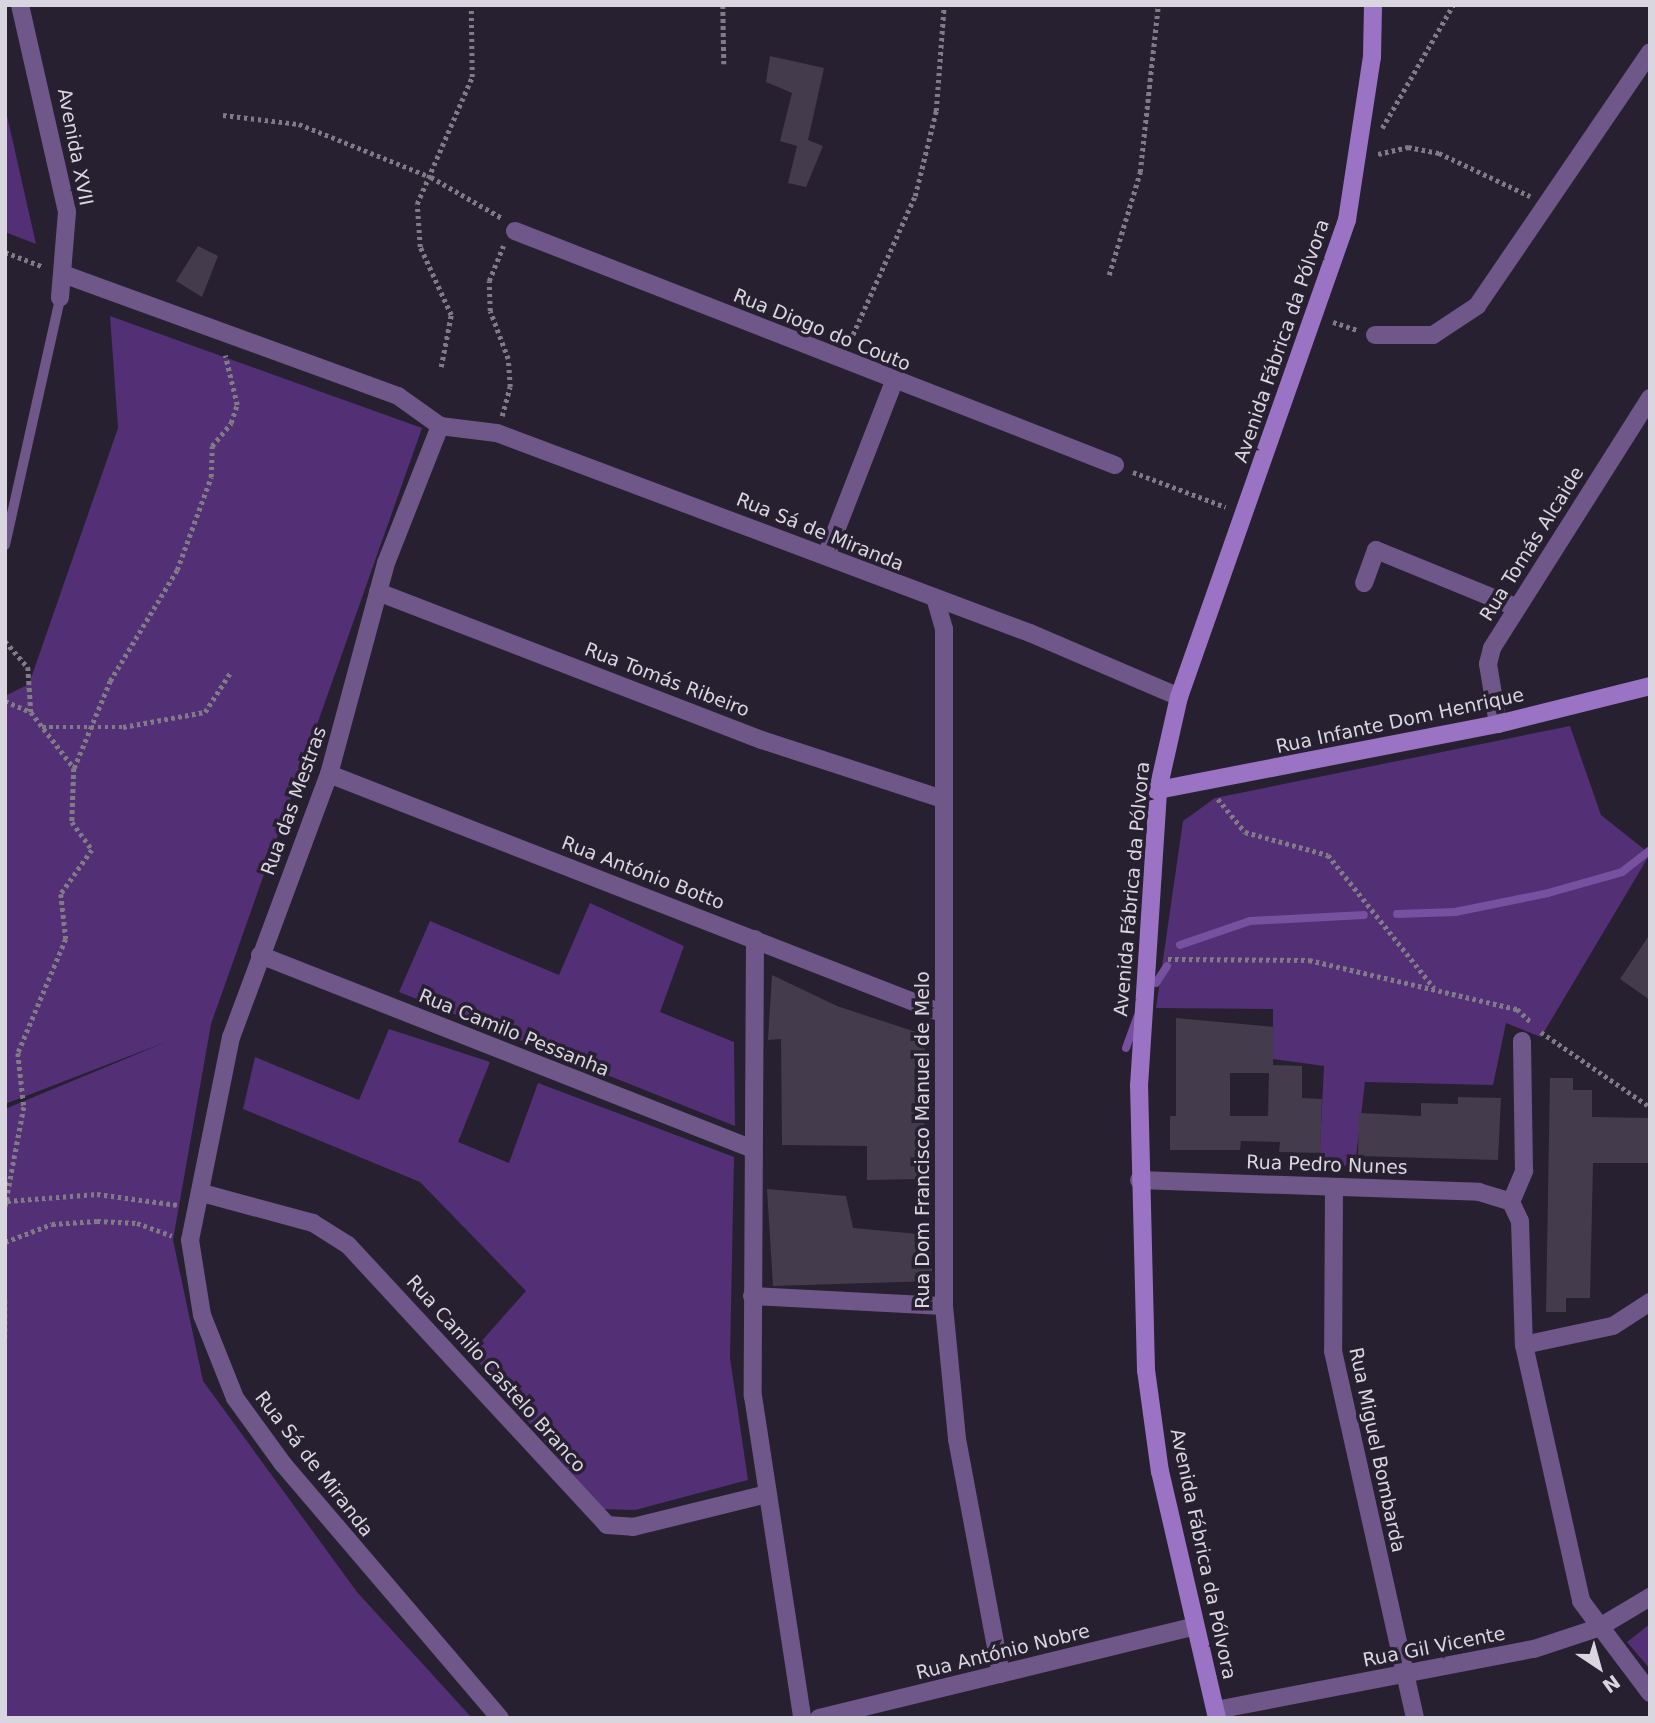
<!DOCTYPE html>
<meta charset="utf-8">
<style>
body{margin:0}
#map{position:relative;width:1655px;height:1723px;overflow:hidden;background:#272030;font-family:"DejaVu Sans",sans-serif}
div>[style]{position:absolute}
.green>*{inset:0;background:#532f76}
.stream>*{height:8px;margin:-4px;padding:0 4px;transform-origin:4px;border-radius:4px;background:#77509f}
.building>*{inset:0;background:#443c4d}
.path>*{height:4.5px;margin-top:-2.25px;transform-origin:0;background:repeating-linear-gradient(90deg,#817b88 0 3.5px,transparent 0 7px)}
.lane>*{height:10px;margin:-5px;padding:0 5px;transform-origin:5px;border-radius:5px;background:#6f578a}
.street>*{height:18px;margin:-9px;padding:0 9px;transform-origin:9px;border-radius:9px;background:#6f578a}
.secondary>*{height:18px;margin:-9px;padding:0 9px;transform-origin:9px;border-radius:9px;background:#9a73c5}
span{translate:-50% -50%;white-space:nowrap;text-align:center;line-height:1.15;-webkit-text-stroke:7px #272030;paint-order:stroke}
.street-label{font-size:19px;color:#dad6e0}
.frame{position:absolute;inset:0;border:7px solid #dad6e0;pointer-events:none}
.north{position:absolute;left:1564px;top:1632px;width:70px;height:70px;-webkit-text-stroke:5px #272030;paint-order:stroke;rotate:144deg;font-size:19px;font-weight:700;line-height:28px;text-align:center;color:#dad6e0}
.north::after{content:'';display:block;margin:auto;width:24px;height:32px;background:#dad6e0;clip-path:polygon(50% 0,100% 100%,50% 72%,0 100%)}
</style>
<div id="map">
<div class="green">
<i style="clip-path:polygon(5px 107px,36px 244px,5px 232px)"></i>
<i style="clip-path:polygon(110px 316px,422px 428px,211px 1024px,173px 1240px,203px 1381px,357px 1592px,472px 1718px,5px 1718px,5px 1109px,166px 1042px,5px 1104px,5px 696px,29px 684px,118px 428px)"></i>
<i style="clip-path:polygon(1570px 726px,1601px 815px,1650px 854px,1541px 1037px,1506px 1023px,1493px 1085px,1365px 1082px,1355px 1165px,1319px 1167px,1324px 1066px,1273px 1059px,1273px 1009px,1156px 1008px,1183px 821px,1215px 798px)"></i>
<i style="clip-path:polygon(590px 903px,684px 946px,660px 1012px,734px 1042px,735px 1126px,399px 992px,430px 921px,559px 975px)"></i>
<i style="clip-path:polygon(389px 1029px,490px 1062px,458px 1142px,509px 1163px,538px 1083px,734px 1157px,730px 1358px,748px 1480px,635px 1510px,601px 1509px,471px 1353px,526px 1291px,420px 1182px,243px 1109px,255px 1057px,359px 1100px)"></i>
<i style="clip-path:polygon(1650px 1624px,1650px 1669px,1627px 1642px)"></i>
</div>
<div class="stream">
<i style="left:1397px;top:914px;width:58px;rotate:-2deg"></i>
<i style="left:1455px;top:912px;width:95px;rotate:-11.5deg"></i>
<i style="left:1548px;top:893px;width:77px;rotate:-15.8deg"></i>
<i style="left:1622px;top:872px;width:36px;rotate:-38deg"></i>
<i style="left:1180px;top:945px;width:74px;rotate:-18.9deg"></i>
<i style="left:1250px;top:921px;width:114px;rotate:-3deg"></i>
<i style="left:1156px;top:983px;width:20px;rotate:-57deg"></i>
<i style="left:1126px;top:1048px;width:33px;rotate:-70deg"></i>
</div>
<div class="building">
<i style="clip-path:polygon(770px 56px,824px 68px,808px 140px,823px 146px,806px 187px,788px 183px,797px 146px,780px 141px,792px 93px,766px 82px)"></i>
<i style="clip-path:polygon(198px 246px,218px 256px,202px 297px,176px 281px)"></i>
<i style="clip-path:polygon(1650px 934px,1650px 1000px,1620px 979px)"></i>
<i style="clip-path:polygon(772px 975px,837px 1006px,925px 1035px,924px 1179px,867px 1180px,867px 1146px,782px 1145px,781px 1039px,768px 1040px)"></i>
<i style="clip-path:polygon(evenodd,1176px 1018px,1274px 1027px,1273px 1065px,1302px 1066px,1302px 1098px,1322px 1099px,1320px 1153px,1279px 1152px,1280px 1142px,1241px 1141px,1240px 1150px,1170px 1150px,1170px 1116px,1176px 1116px,1176px 1018px,1230px 1073px,1269px 1073px,1268px 1116px,1230px 1116px,1230px 1073px)"></i>
<i style="clip-path:polygon(1550px 1078px,1573px 1078px,1573px 1090px,1592px 1090px,1592px 1117px,1650px 1118px,1650px 1163px,1593px 1163px,1590px 1298px,1566px 1298px,1566px 1312px,1546px 1312px)"></i>
<i style="clip-path:polygon(1458px 1097px,1501px 1098px,1498px 1160px,1358px 1156px,1359px 1113px,1421px 1116px,1421px 1103px,1458px 1104px)"></i>
<i style="clip-path:polygon(767px 1189px,846px 1196px,853px 1228px,929px 1235px,933px 1281px,773px 1286px)"></i>
</div>
<div class="path">
<i style="left:723px;top:5px;width:59px;rotate:89deg"></i>
<i style="left:223px;top:115px;width:77px;rotate:6.8deg"></i>
<i style="left:299px;top:124px;width:142px;rotate:21.9deg"></i>
<i style="left:431px;top:177px;width:82px;rotate:30deg"></i>
<i style="left:1382px;top:128px;width:142px;rotate:-60deg"></i>
<i style="left:1378px;top:154px;width:31px;rotate:-13deg"></i>
<i style="left:1408px;top:147px;width:32px;rotate:11deg"></i>
<i style="left:1439px;top:153px;width:101px;rotate:25.3deg"></i>
<i style="left:5px;top:252px;width:40px;rotate:21deg"></i>
<i style="left:1109px;top:275px;width:108px;rotate:-73.2deg"></i>
<i style="left:1140px;top:172px;width:168px;rotate:-83.8deg"></i>
<i style="left:1333px;top:322px;width:26px;rotate:18deg"></i>
<i style="left:850px;top:341px;width:159px;rotate:-65.9deg"></i>
<i style="left:915px;top:196px;width:88px;rotate:-76.1deg"></i>
<i style="left:936px;top:111px;width:106px;rotate:-85.7deg"></i>
<i style="left:441px;top:367px;width:53px;rotate:-79.1deg"></i>
<i style="left:451px;top:315px;width:75px;rotate:-114.5deg"></i>
<i style="left:420px;top:247px;width:43px;rotate:-94deg"></i>
<i style="left:417px;top:204px;width:138px;rotate:-66.6deg"></i>
<i style="left:472px;top:77px;width:72px;rotate:-90.8deg"></i>
<i style="left:502px;top:416px;width:30px;rotate:-75deg"></i>
<i style="left:510px;top:387px;width:28px;rotate:-94deg"></i>
<i style="left:508px;top:359px;width:51px;rotate:-110.6deg"></i>
<i style="left:490px;top:311px;width:30px;rotate:-92deg"></i>
<i style="left:489px;top:281px;width:38px;rotate:-68deg"></i>
<i style="left:1133px;top:472px;width:99px;rotate:20.6deg"></i>
<i style="left:5px;top:641px;width:35px;rotate:49deg"></i>
<i style="left:28px;top:667px;width:45px;rotate:86.2deg"></i>
<i style="left:31px;top:712px;width:71px;rotate:52.5deg"></i>
<i style="left:74px;top:768px;width:54px;rotate:92.1deg"></i>
<i style="left:72px;top:822px;width:34px;rotate:54deg"></i>
<i style="left:92px;top:850px;width:54px;rotate:125.2deg"></i>
<i style="left:61px;top:894px;width:45px;rotate:83.7deg"></i>
<i style="left:66px;top:939px;width:124px;rotate:112.8deg"></i>
<i style="left:18px;top:1053px;width:54px;rotate:83.7deg"></i>
<i style="left:24px;top:1107px;width:103px;rotate:100.7deg"></i>
<i style="left:5px;top:701px;width:28px;rotate:23deg"></i>
<i style="left:42px;top:727px;width:81px"></i>
<i style="left:123px;top:727px;width:83px;rotate:-10.4deg"></i>
<i style="left:205px;top:712px;width:46px;rotate:-57.3deg"></i>
<i style="left:74px;top:768px;width:94px;rotate:-67.5deg"></i>
<i style="left:110px;top:681px;width:130px;rotate:-58.9deg"></i>
<i style="left:177px;top:570px;width:99px;rotate:-69.9deg"></i>
<i style="left:211px;top:477px;width:31px;rotate:-88deg"></i>
<i style="left:212px;top:446px;width:30px;rotate:-50deg"></i>
<i style="left:231px;top:423px;width:19px;rotate:-72deg"></i>
<i style="left:237px;top:405px;width:51px;rotate:-103.5deg"></i>
<i style="left:1218px;top:799px;width:43px;rotate:50.7deg"></i>
<i style="left:1245px;top:832px;width:86px;rotate:15.5deg"></i>
<i style="left:1328px;top:855px;width:170px;rotate:51.4deg"></i>
<i style="left:1168px;top:959px;width:141px;rotate:0.4deg"></i>
<i style="left:1309px;top:960px;width:214px;rotate:13.3deg"></i>
<i style="left:1517px;top:1009px;width:18px;rotate:43deg"></i>
<i style="left:1541px;top:1032px;width:132px;rotate:34.5deg"></i>
<i style="left:7px;top:1201px;width:90px;rotate:-4.4deg"></i>
<i style="left:97px;top:1194px;width:82px;rotate:7.7deg"></i>
<i style="left:5px;top:1242px;width:50px;rotate:-21deg"></i>
<i style="left:52px;top:1224px;width:45px;rotate:-3.8deg"></i>
<i style="left:97px;top:1221px;width:40px;rotate:2.9deg"></i>
<i style="left:137px;top:1223px;width:37px;rotate:20deg"></i>
<i style="left:5px;top:1300px;width:37px;rotate:90deg"></i>
</div>
<div class="lane">
<i style="left:5px;top:545px;width:253px;rotate:-77.4deg"></i>
</div>
<div class="street">
<i style="left:20px;top:5px;width:212px;rotate:77.2deg"></i>
<i style="left:67px;top:212px;width:86px;rotate:94.7deg"></i>
<i style="left:515px;top:231px;width:644px;rotate:21.31deg"></i>
<i style="left:63px;top:274px;width:357px;rotate:20deg"></i>
<i style="left:398px;top:396px;width:52px;rotate:35.5deg"></i>
<i style="left:440px;top:426px;width:57px;rotate:7deg"></i>
<i style="left:497px;top:433px;width:569px;rotate:20.57deg"></i>
<i style="left:1030px;top:633px;width:162px;rotate:23.2deg"></i>
<i style="left:1375px;top:335px;width:58px"></i>
<i style="left:1433px;top:335px;width:53px;rotate:-33.4deg"></i>
<i style="left:1477px;top:306px;width:307px;rotate:-55.7deg"></i>
<i style="left:440px;top:426px;width:147px;rotate:111.5deg"></i>
<i style="left:386px;top:563px;width:219px;rotate:105.1deg"></i>
<i style="left:329px;top:774px;width:281px;rotate:110.4deg"></i>
<i style="left:231px;top:1037px;width:207px;rotate:101.4deg"></i>
<i style="left:190px;top:1240px;width:76px;rotate:80.9deg"></i>
<i style="left:202px;top:1315px;width:89px;rotate:68.3deg"></i>
<i style="left:235px;top:1398px;width:82px;rotate:54deg"></i>
<i style="left:283px;top:1464px;width:334px;rotate:49.5deg"></i>
<i style="left:826px;top:556px;width:187px;rotate:-68.7deg"></i>
<i style="left:1364px;top:583px;width:35px;rotate:-70deg"></i>
<i style="left:1376px;top:550px;width:151px;rotate:22.2deg"></i>
<i style="left:378px;top:592px;width:412px;rotate:21.1deg"></i>
<i style="left:762px;top:740px;width:190px;rotate:18.1deg"></i>
<i style="left:936px;top:601px;width:29px;rotate:74deg"></i>
<i style="left:944px;top:629px;width:677px;rotate:90deg"></i>
<i style="left:944px;top:1306px;width:134px;rotate:84.4deg"></i>
<i style="left:957px;top:1439px;width:239px;rotate:79.4deg"></i>
<i style="left:1498px;top:724px;width:61px;rotate:-99.5deg"></i>
<i style="left:1488px;top:664px;width:16px;rotate:-76deg"></i>
<i style="left:1492px;top:648px;width:296px;rotate:-57.7deg"></i>
<i style="left:329px;top:774px;width:658px;rotate:21.3deg"></i>
<i style="left:755px;top:939px;width:457px;rotate:90.3deg"></i>
<i style="left:753px;top:1396px;width:326px;rotate:81.3deg"></i>
<i style="left:260px;top:955px;width:530px;rotate:21.48deg"></i>
<i style="left:1139px;top:1180px;width:340px;rotate:2deg"></i>
<i style="left:1479px;top:1192px;width:34px;rotate:17deg"></i>
<i style="left:1511px;top:1202px;width:21px;rotate:65deg"></i>
<i style="left:1520px;top:1221px;width:124px;rotate:88.2deg"></i>
<i style="left:1524px;top:1345px;width:262px;rotate:77.4deg"></i>
<i style="left:1581px;top:1601px;width:115px;rotate:53.1deg"></i>
<i style="left:1334px;top:1187px;width:164px;rotate:90.3deg"></i>
<i style="left:1333px;top:1351px;width:376px;rotate:77.4deg"></i>
<i style="left:202px;top:1193px;width:115px;rotate:15.1deg"></i>
<i style="left:313px;top:1223px;width:41px;rotate:32.2deg"></i>
<i style="left:348px;top:1245px;width:381px;rotate:47.2deg"></i>
<i style="left:607px;top:1525px;width:26px;rotate:4deg"></i>
<i style="left:633px;top:1527px;width:138px;rotate:-13.8deg"></i>
<i style="left:1511px;top:1202px;width:34px;rotate:-67deg"></i>
<i style="left:1524px;top:1171px;width:130px;rotate:-90.9deg"></i>
<i style="left:752px;top:1296px;width:192px;rotate:3deg"></i>
<i style="left:1524px;top:1345px;width:91px;rotate:-12.1deg"></i>
<i style="left:1613px;top:1326px;width:44px;rotate:-33deg"></i>
<i style="left:1216px;top:1710px;width:324px;rotate:-10.9deg"></i>
<i style="left:1534px;top:1649px;width:67px;rotate:-18.2deg"></i>
<i style="left:1598px;top:1628px;width:61px;rotate:-30.8deg"></i>
<i style="left:819px;top:1718px;width:387px;rotate:-13.7deg"></i>
</div>
<div class="secondary">
<i style="left:1158px;top:790px;width:346px;rotate:-11deg"></i>
<i style="left:1498px;top:724px;width:157px;rotate:-14deg"></i>
<i style="left:1217px;top:1718px;width:253px;rotate:-103deg"></i>
<i style="left:1160px;top:1472px;width:103px;rotate:-97.8deg"></i>
<i style="left:1146px;top:1370px;width:284px;rotate:-91.4deg"></i>
<i style="left:1139px;top:1086px;width:297px;rotate:-86.3deg"></i>
<i style="left:1158px;top:790px;width:95px;rotate:-77.3deg"></i>
<i style="left:1179px;top:697px;width:506px;rotate:-70.6deg"></i>
<i style="left:1347px;top:220px;width:165px;rotate:-81.3deg"></i>
<i style="left:1372px;top:57px;width:52px;rotate:-88.9deg"></i>
</div>
<div class="street-label">
<span style="left:75px;top:147px;rotate:79deg">Avenida XVII</span>
<span style="left:822px;top:330px;rotate:22deg">Rua Diogo do Couto</span>
<span style="left:1282px;top:341px;rotate:-71deg">Avenida Fábrica da Pólvora</span>
<span style="left:820px;top:532px;rotate:22deg">Rua Sá de Miranda</span>
<span style="left:1532px;top:544px;rotate:-58deg">Rua Tomás Alcaide</span>
<span style="left:667px;top:680px;rotate:21deg">Rua Tomás Ribeiro</span>
<span style="left:1400px;top:721px;rotate:-12deg">Rua Infante Dom Henrique</span>
<span style="left:294px;top:801px;rotate:-70deg">Rua das Mestras</span>
<span style="left:643px;top:873px;rotate:21deg">Rua António Botto</span>
<span style="left:1132px;top:889px;rotate:-85deg">Avenida Fábrica da Pólvora</span>
<span style="left:514px;top:1033px;rotate:22deg">Rua Camilo Pessanha</span>
<span style="left:923px;top:1140px;rotate:-90deg">Rua Dom Francisco Manuel de Melo</span>
<span style="left:1327px;top:1165px;rotate:2deg">Rua Pedro Nunes</span>
<span style="left:496px;top:1374px;rotate:48deg">Rua Camilo Castelo Branco</span>
<span style="left:1377px;top:1450px;rotate:78deg">Rua Miguel Bombarda</span>
<span style="left:314px;top:1464px;rotate:52deg">Rua Sá de Miranda</span>
<span style="left:1203px;top:1554px;rotate:78deg">Avenida Fábrica da Pólvora</span>
<span style="left:1434px;top:1647px;rotate:-11deg">Rua Gil Vicente</span>
<span style="left:1003px;top:1652px;rotate:-14deg">Rua António Nobre</span>
</div>
<div class="frame"></div>
<div class="north">N</div>
</div>
